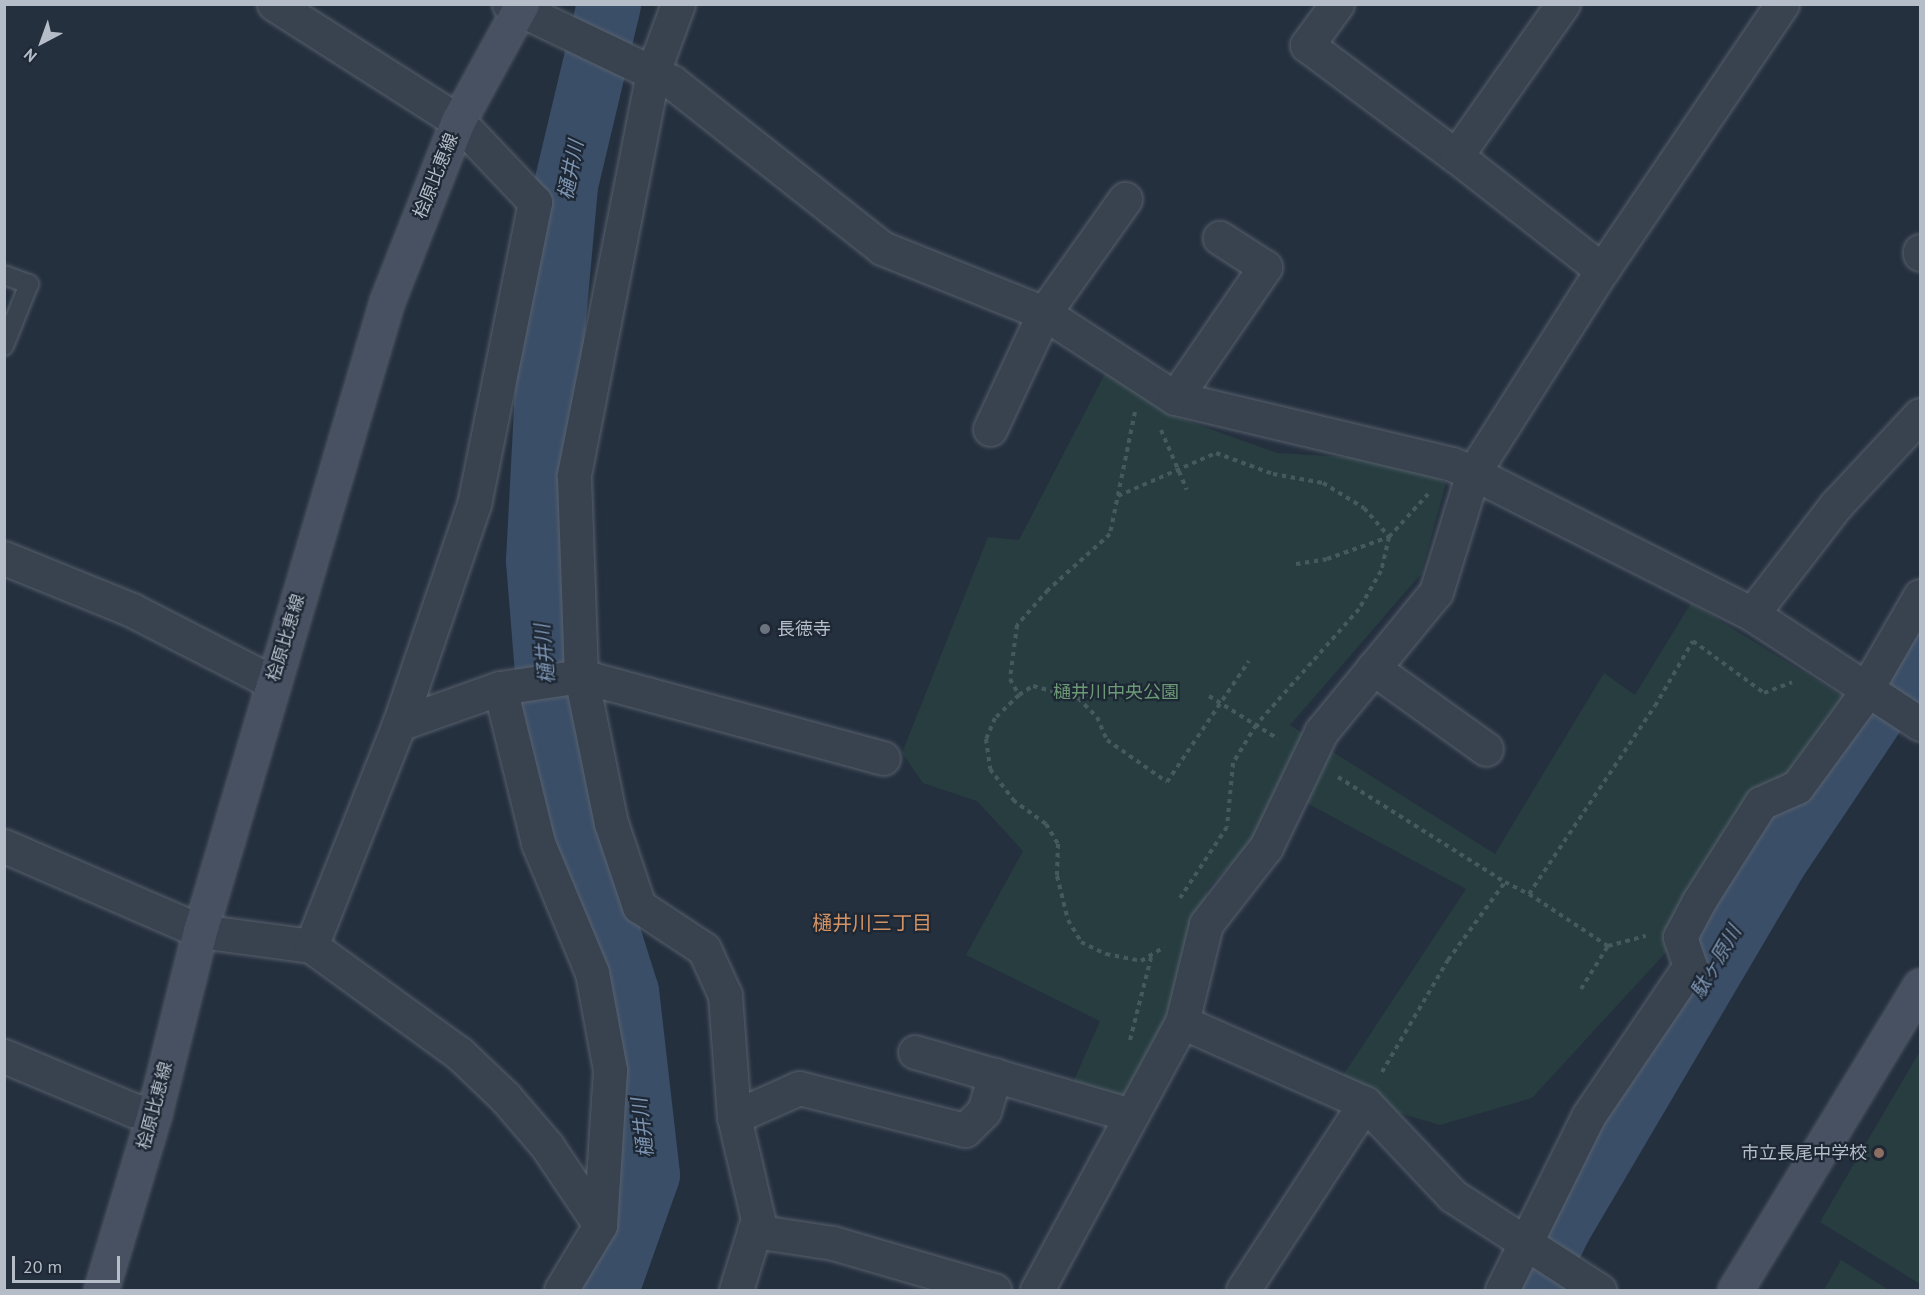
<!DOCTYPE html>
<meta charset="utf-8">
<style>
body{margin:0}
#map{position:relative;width:1925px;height:1295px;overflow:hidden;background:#25303f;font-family:"PT Sans","Noto Sans JP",sans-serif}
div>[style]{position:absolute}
.green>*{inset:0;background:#273d40}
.river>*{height:64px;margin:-32px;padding:0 32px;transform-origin:32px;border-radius:32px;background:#3a4e68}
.path>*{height:4px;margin-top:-2px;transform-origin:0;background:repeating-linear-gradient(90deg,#455a5d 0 4.5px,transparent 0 9px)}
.roads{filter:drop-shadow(0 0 2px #57606c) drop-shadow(0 0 2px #57606c)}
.lane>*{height:18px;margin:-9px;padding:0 9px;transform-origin:9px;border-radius:9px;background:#39424f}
.street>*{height:33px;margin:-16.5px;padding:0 16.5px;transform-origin:16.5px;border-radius:16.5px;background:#39424f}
.secondary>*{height:33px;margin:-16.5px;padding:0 16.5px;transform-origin:16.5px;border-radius:16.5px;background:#475162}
.dots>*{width:16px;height:16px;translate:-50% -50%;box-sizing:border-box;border:3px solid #1e2734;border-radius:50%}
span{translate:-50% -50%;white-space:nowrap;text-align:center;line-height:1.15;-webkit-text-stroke:4.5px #1e2734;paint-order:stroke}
.street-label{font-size:18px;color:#b5bdc9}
.poi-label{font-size:18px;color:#b5bdc9}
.left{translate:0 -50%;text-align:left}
.right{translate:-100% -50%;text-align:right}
.park-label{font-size:18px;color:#6c9a76}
.water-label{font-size:20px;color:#7c94b1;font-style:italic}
.neighbourhood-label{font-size:20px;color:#d49365}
.frame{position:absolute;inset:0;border:6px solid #b5bdc9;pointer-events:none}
.north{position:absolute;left:12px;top:12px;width:60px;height:60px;-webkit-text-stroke:4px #1e2734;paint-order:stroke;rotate:221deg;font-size:16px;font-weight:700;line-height:24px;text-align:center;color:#b5bdc9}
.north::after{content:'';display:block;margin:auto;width:21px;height:27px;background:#b5bdc9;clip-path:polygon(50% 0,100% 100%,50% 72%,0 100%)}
.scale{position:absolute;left:12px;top:1256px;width:108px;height:27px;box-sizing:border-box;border:3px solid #b5bdc9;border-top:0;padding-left:8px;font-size:18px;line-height:21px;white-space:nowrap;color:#b5bdc9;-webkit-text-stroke:4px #1e2734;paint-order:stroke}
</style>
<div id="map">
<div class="green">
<i style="clip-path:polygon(1108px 368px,1174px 416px,1277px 453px,1397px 460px,1446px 483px,1421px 574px,1290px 725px,1495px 854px,1604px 673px,1635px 695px,1691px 603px,1857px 705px,1761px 803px,1680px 937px,1532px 1098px,1440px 1125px,1365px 1103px,1340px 1080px,1466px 889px,1281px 789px,1264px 830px,1208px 888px,1177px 1016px,1131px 1115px,1067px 1096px,1100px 1021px,966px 955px,1023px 851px,977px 801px,923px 783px,902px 753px,988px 537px,1019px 540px)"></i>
<i style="clip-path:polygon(1920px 1051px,1920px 1284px,1820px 1222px)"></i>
<i style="clip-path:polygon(1841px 1260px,1889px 1290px,1824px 1290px)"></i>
</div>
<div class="river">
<i style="left:607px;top:1290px;width:122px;rotate:-70.4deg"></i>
<i style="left:648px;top:1175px;width:184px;rotate:-96.5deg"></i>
<i style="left:627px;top:992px;width:243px;rotate:-107.5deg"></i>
<i style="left:554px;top:760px;width:200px;rotate:-94.6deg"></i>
<i style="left:538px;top:561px;width:155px;rotate:-87deg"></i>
<i style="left:546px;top:406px;width:222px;rotate:-84.8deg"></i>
<i style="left:566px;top:185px;width:186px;rotate:-76.6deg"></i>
<i style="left:1529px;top:1290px;width:71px;rotate:-64.2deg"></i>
<i style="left:1560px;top:1226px;width:424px;rotate:-59.5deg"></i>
<i style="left:1775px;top:861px;width:261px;rotate:-56.2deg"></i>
</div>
<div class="path">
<i style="left:1135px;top:412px;width:125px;rotate:101.6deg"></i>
<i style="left:1110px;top:534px;width:84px;rotate:137.9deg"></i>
<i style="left:1048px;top:590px;width:47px;rotate:131.5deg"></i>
<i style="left:1017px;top:625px;width:54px;rotate:97.4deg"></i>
<i style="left:1010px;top:679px;width:18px;rotate:61deg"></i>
<i style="left:1019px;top:695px;width:33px;rotate:136deg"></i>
<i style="left:995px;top:718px;width:23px;rotate:113deg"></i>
<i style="left:986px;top:739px;width:30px;rotate:82deg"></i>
<i style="left:990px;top:769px;width:39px;rotate:53deg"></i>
<i style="left:1013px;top:800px;width:41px;rotate:36deg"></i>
<i style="left:1046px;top:824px;width:23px;rotate:59deg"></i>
<i style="left:1058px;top:844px;width:32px;rotate:92deg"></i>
<i style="left:1057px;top:876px;width:45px;rotate:76deg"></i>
<i style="left:1068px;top:920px;width:26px;rotate:59deg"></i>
<i style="left:1081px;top:942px;width:28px;rotate:26deg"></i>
<i style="left:1106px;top:954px;width:36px;rotate:11deg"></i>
<i style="left:1141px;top:961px;width:27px;rotate:-31deg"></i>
<i style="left:1161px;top:430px;width:65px;rotate:66.6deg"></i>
<i style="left:1118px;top:496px;width:107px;rotate:-23.7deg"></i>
<i style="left:1216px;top:453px;width:61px;rotate:20.2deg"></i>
<i style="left:1273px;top:474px;width:51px;rotate:10.2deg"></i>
<i style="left:1323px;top:483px;width:48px;rotate:31.4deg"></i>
<i style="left:1364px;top:508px;width:38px;rotate:49deg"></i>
<i style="left:1389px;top:537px;width:35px;rotate:103deg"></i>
<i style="left:1381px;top:571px;width:44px;rotate:120.1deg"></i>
<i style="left:1359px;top:609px;width:155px;rotate:131.6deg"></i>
<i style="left:1256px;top:725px;width:44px;rotate:121.2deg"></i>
<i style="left:1233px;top:763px;width:64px;rotate:95.4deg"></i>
<i style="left:1227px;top:827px;width:85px;rotate:123.5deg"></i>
<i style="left:1296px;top:564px;width:31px;rotate:-9deg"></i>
<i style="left:1327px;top:559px;width:66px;rotate:-19.5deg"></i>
<i style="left:1389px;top:537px;width:58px;rotate:-47.8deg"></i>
<i style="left:1019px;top:695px;width:17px;rotate:-33deg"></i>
<i style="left:1033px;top:686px;width:47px;rotate:14.9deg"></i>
<i style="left:1078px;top:698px;width:27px;rotate:45deg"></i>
<i style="left:1097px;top:717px;width:25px;rotate:67deg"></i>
<i style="left:1107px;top:740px;width:73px;rotate:35deg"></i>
<i style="left:1167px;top:782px;width:146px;rotate:-55.9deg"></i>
<i style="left:1209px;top:696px;width:81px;rotate:31.9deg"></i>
<i style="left:1338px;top:777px;width:197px;rotate:32.2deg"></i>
<i style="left:1529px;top:894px;width:95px;rotate:33.4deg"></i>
<i style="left:1581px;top:989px;width:51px;rotate:-57.9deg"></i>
<i style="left:1608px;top:946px;width:39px;rotate:-15deg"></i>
<i style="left:1130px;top:1040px;width:89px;rotate:-75.7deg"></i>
<i style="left:1382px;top:1072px;width:130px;rotate:-59.5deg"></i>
<i style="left:1448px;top:960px;width:97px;rotate:-53.8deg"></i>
<i style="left:1505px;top:882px;width:27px;rotate:27deg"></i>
<i style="left:1529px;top:894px;width:226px;rotate:-56.2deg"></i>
<i style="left:1655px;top:706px;width:75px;rotate:-59.7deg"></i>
<i style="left:1693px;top:641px;width:88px;rotate:36.2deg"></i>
<i style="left:1764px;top:693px;width:30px;rotate:-21deg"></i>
</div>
<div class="roads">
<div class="lane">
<i style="left:4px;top:275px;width:27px;rotate:20deg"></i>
<i style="left:29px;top:284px;width:67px;rotate:112deg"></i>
</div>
<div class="street">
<i style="left:274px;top:4px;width:218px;rotate:32.5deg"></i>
<i style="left:458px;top:121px;width:112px;rotate:46.5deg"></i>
<i style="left:535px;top:202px;width:308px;rotate:101.4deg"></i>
<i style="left:474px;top:504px;width:232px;rotate:108.8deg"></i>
<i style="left:399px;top:724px;width:239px;rotate:111.6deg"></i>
<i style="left:509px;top:4px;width:181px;rotate:25.6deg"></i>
<i style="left:672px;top:82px;width:268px;rotate:38.3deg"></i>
<i style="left:882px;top:248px;width:175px;rotate:21.9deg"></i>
<i style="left:1044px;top:313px;width:156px;rotate:33deg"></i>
<i style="left:1175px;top:398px;width:285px;rotate:13.4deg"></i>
<i style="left:1452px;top:464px;width:23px;rotate:23deg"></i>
<i style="left:1473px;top:473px;width:313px;rotate:26.8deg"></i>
<i style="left:1752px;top:614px;width:201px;rotate:33.2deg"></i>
<i style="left:678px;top:4px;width:72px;rotate:110.2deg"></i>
<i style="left:653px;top:72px;width:412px;rotate:101.1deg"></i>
<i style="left:574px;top:476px;width:200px;rotate:88deg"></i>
<i style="left:581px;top:676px;width:150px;rotate:78.5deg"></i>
<i style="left:611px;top:823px;width:88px;rotate:71.4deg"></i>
<i style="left:639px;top:906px;width:78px;rotate:33.5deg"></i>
<i style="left:704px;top:949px;width:51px;rotate:65.5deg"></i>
<i style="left:725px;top:995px;width:122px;rotate:85.8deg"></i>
<i style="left:734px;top:1117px;width:105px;rotate:76.8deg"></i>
<i style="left:758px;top:1219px;width:74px;rotate:107.2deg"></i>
<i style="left:1337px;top:4px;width:51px;rotate:126.2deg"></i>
<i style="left:1307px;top:45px;width:186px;rotate:36.7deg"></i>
<i style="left:1920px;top:251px;width:3px;rotate:90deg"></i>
<i style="left:1602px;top:270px;width:321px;rotate:-55.9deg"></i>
<i style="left:1175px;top:398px;width:159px;rotate:-55.5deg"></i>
<i style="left:1265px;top:267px;width:54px;rotate:-147.2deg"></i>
<i style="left:990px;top:429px;width:128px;rotate:-65deg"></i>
<i style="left:1044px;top:313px;width:140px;rotate:-54.6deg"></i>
<i style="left:4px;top:558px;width:138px;rotate:22.1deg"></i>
<i style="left:132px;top:610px;width:157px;rotate:27.2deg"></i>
<i style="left:1752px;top:614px;width:138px;rotate:-52.4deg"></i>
<i style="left:1836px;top:505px;width:123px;rotate:-47deg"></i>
<i style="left:1373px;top:668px;width:139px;rotate:35.6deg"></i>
<i style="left:500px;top:688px;width:160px;rotate:76.2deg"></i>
<i style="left:538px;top:843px;width:141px;rotate:67.4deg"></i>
<i style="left:592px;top:973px;width:99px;rotate:79.5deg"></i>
<i style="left:610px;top:1070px;width:155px;rotate:93.7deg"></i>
<i style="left:399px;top:724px;width:107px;rotate:-19.6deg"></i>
<i style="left:500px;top:688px;width:82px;rotate:-8.4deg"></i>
<i style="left:581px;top:676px;width:313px;rotate:15.2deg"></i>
<i style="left:4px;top:846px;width:214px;rotate:23.4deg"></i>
<i style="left:200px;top:931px;width:112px;rotate:7.7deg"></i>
<i style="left:311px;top:946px;width:183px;rotate:35.9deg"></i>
<i style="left:459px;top:1053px;width:64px;rotate:43.7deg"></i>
<i style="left:505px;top:1097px;width:65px;rotate:49.4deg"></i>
<i style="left:547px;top:1146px;width:95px;rotate:56.1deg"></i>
<i style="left:600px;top:1225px;width:76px;rotate:121deg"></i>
<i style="left:1182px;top:1022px;width:200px;rotate:23.9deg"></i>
<i style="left:915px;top:1052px;width:225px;rotate:16.3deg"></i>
<i style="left:4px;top:1056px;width:140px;rotate:22.7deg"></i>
<i style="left:133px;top:1110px;width:21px;rotate:11deg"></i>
<i style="left:734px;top:1117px;width:71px;rotate:-24deg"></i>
<i style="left:799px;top:1088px;width:171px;rotate:14.2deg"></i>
<i style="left:965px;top:1130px;width:27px;rotate:-45deg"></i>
<i style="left:984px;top:1111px;width:38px;rotate:-73deg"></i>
<i style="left:754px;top:1231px;width:80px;rotate:8.6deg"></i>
<i style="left:833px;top:1243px;width:168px;rotate:16.3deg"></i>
<i style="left:1037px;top:1290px;width:305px;rotate:-61.6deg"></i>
<i style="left:1182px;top:1022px;width:101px;rotate:-76.2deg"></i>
<i style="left:1206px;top:924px;width:98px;rotate:-52.1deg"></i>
<i style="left:1266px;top:847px;width:127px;rotate:-64.4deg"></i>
<i style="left:1321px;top:732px;width:181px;rotate:-50.6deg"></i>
<i style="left:1436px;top:592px;width:125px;rotate:-72.7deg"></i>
<i style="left:1473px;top:473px;width:241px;rotate:-57.6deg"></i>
<i style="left:1602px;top:270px;width:185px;rotate:-142deg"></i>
<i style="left:1456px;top:156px;width:186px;rotate:-54.9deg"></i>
<i style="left:1243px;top:1290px;width:223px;rotate:-56.9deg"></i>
<i style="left:1365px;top:1103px;width:128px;rotate:46.6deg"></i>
<i style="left:1453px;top:1196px;width:174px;rotate:32.8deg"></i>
<i style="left:1502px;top:1290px;width:195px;rotate:-63.6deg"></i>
<i style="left:1589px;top:1115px;width:180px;rotate:-55.9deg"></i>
<i style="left:1690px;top:966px;width:31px;rotate:-109deg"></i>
<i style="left:1680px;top:937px;width:41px;rotate:-62.2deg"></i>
<i style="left:1699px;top:901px;width:116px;rotate:-57.7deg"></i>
<i style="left:1761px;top:803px;width:39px;rotate:-24deg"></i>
<i style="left:1797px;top:787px;width:102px;rotate:-53.8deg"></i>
<i style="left:1857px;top:705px;width:126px;rotate:-60deg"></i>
</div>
<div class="secondary">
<i style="left:101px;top:1290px;width:184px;rotate:-73.2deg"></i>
<i style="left:154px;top:1114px;width:189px;rotate:-75.9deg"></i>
<i style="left:200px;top:931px;width:657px;rotate:-73.47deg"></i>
<i style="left:387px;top:301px;width:193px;rotate:-68.5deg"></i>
<i style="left:458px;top:121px;width:133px;rotate:-61.3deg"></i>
<i style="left:1735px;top:1290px;width:356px;rotate:-58.7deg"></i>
</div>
</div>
<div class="dots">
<i style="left:765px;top:629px;background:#6b7280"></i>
<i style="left:1879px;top:1153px;background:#8d6e63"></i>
</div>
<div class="street-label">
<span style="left:436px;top:176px;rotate:-68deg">桧原比恵線</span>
<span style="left:286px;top:638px;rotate:-73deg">桧原比恵線</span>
<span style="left:155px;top:1106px;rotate:-75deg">桧原比恵線</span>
</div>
<div class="poi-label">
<span class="left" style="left:777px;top:629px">長徳寺</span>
<span class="right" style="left:1867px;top:1153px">市立長尾中学校</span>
</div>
<div class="park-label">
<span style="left:1116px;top:692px">樋井川中央公園</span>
</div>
<div class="water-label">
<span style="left:571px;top:170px;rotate:-79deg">樋井川</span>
<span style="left:545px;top:654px;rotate:-95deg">樋井川</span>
<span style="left:1716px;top:962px;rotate:-60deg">駄ヶ原川</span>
<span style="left:643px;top:1128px;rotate:-97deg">樋井川</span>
</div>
<div class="neighbourhood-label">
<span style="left:872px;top:923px">樋井川三丁目</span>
</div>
<div class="frame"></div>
<div class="north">N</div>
<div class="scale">20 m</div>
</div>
